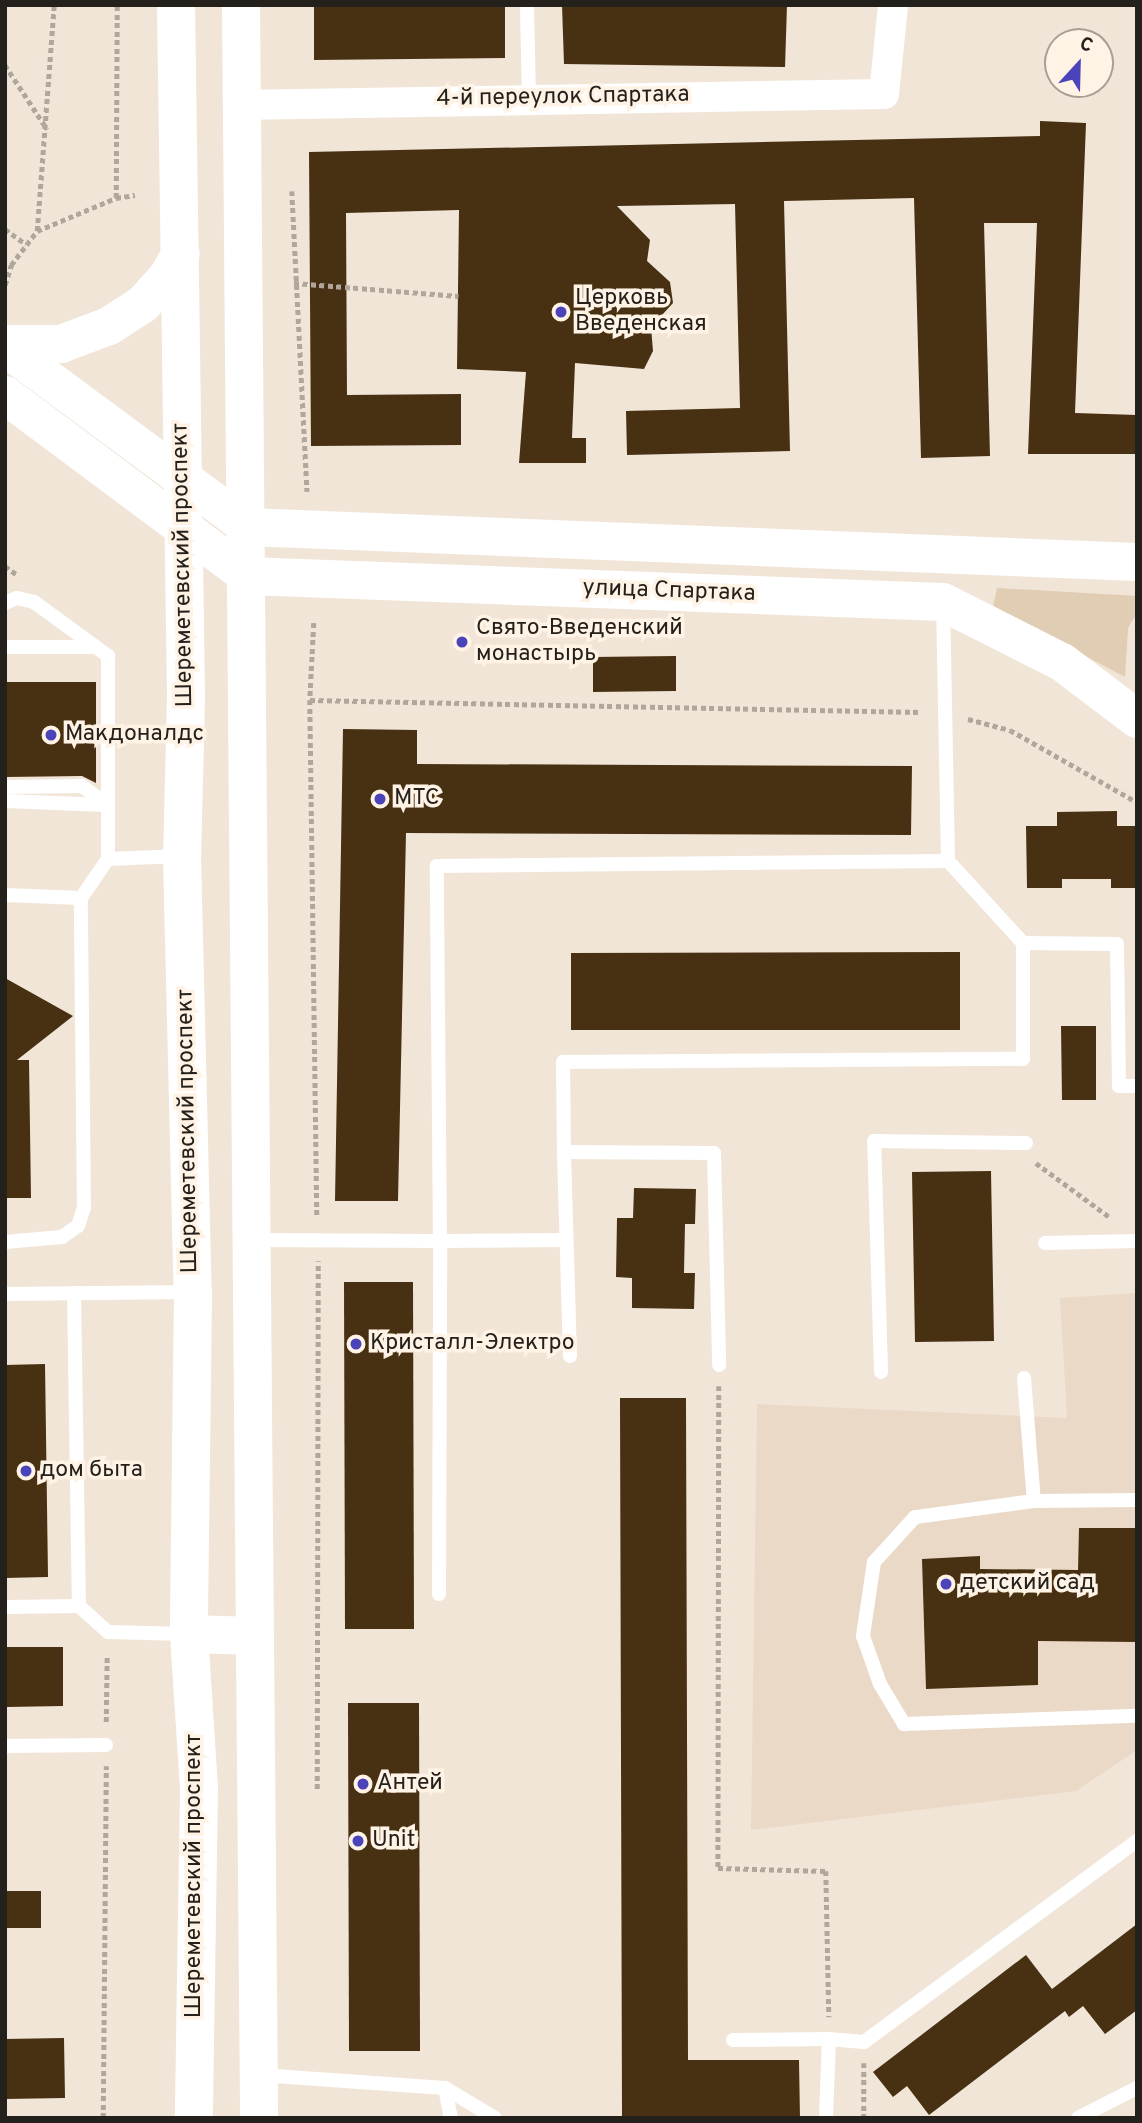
<!DOCTYPE html>
<meta charset="utf-8">
<style>
body{margin:0}
#map{position:relative;width:1142px;height:2123px;overflow:hidden;background:#f1e5d8;font-family:Overpass,sans-serif}
div>[style]{position:absolute}
.built>*{inset:0;background:#ebd9c7}
.green>*{inset:0;background:#e1ccb4}
.building>*{inset:0;background:#483012}
.path>*{height:4.5px;margin-top:-2.25px;transform-origin:0;background:repeating-linear-gradient(90deg,#b0a69c 0 5px,transparent 0 8.5px)}
.lane>*{height:14px;margin:-7px;padding:0 7px;transform-origin:7px;border-radius:7px;background:#fff}
.street>*{height:30px;margin:-15px;padding:0 15px;transform-origin:15px;border-radius:15px;background:#fff}
.secondary>*{height:38px;margin:-19px;padding:0 19px;transform-origin:19px;border-radius:19px;background:#fff}
.primary>*{height:38px;margin:-19px;padding:0 19px;transform-origin:19px;border-radius:19px;background:#fff}
.dots>*{width:19px;height:19px;translate:-50% -50%;box-sizing:border-box;border:4px solid #fff3e5;border-radius:50%}
span{translate:-50% -50%;white-space:nowrap;text-align:center;line-height:1.15;-webkit-text-stroke:7px #fff3e5;paint-order:stroke}
.street-label{font-size:23px;color:#24201b}
.poi-label{font-size:23px;color:#24201b}
.left{translate:0 -50%;text-align:left}
.frame{position:absolute;inset:0;border:7px solid #24201b;pointer-events:none}
.north{position:absolute;left:1044px;top:28px;width:70px;height:70px;box-sizing:border-box;background:#fff3e5;border:2px solid #a79f94;border-radius:50%;rotate:22deg;font-size:19px;font-weight:700;line-height:28px;text-align:center;color:#24201b}
.north::after{content:'';display:block;margin:auto;width:24px;height:32px;background:#4b43b9;clip-path:polygon(50% 0,100% 100%,50% 72%,0 100%)}
</style>
<div id="map">
<div class="built">
<i style="clip-path:polygon(1137px 1293px,1137px 1750px,1076px 1791px,751px 1830px,757px 1404px,1067px 1418px,1060px 1298px)"></i>
</div>
<div class="green">
<i style="clip-path:polygon(997px 588px,1137px 596px,1137px 613px,1128px 628px,1125px 677px,993px 607px)"></i>
</div>
<div class="building">
<i style="clip-path:polygon(314px 5px,505px 5px,505px 58px,314px 60px)"></i>
<i style="clip-path:polygon(562px 5px,787px 5px,785px 67px,564px 64px)"></i>
<i style="clip-path:polygon(1040px 121px,1086px 123px,1075px 413px,1137px 415px,1137px 454px,1028px 454px,1037px 223px,984px 223px,990px 456px,921px 458px,914px 198px,784px 201px,790px 451px,627px 455px,626px 411px,740px 408px,735px 204px,617px 206px,650px 240px,647px 261px,670px 282px,673px 303px,651px 327px,653px 351px,644px 369px,575px 363px,572px 438px,586px 438px,586px 463px,519px 463px,526px 372px,457px 369px,459px 210px,346px 213px,347px 395px,461px 394px,461px 445px,311px 446px,309px 152px,1040px 136px)"></i>
<i style="clip-path:polygon(676px 656px,676px 691px,593px 692px,593px 657px)"></i>
<i style="clip-path:polygon(5px 682px,96px 682px,96px 783px,82px 776px,5px 777px)"></i>
<i style="clip-path:polygon(343px 729px,417px 730px,417px 764px,912px 766px,911px 835px,406px 833px,398px 1201px,335px 1201px)"></i>
<i style="clip-path:polygon(1117px 811px,1117px 826px,1137px 826px,1137px 888px,1111px 888px,1111px 879px,1062px 879px,1062px 888px,1027px 888px,1026px 826px,1057px 826px,1057px 812px)"></i>
<i style="clip-path:polygon(960px 952px,960px 1030px,571px 1030px,571px 953px)"></i>
<i style="clip-path:polygon(5px 978px,73px 1016px,17px 1060px,29px 1060px,31px 1198px,5px 1198px)"></i>
<i style="clip-path:polygon(1061px 1026px,1096px 1026px,1096px 1100px,1062px 1100px)"></i>
<i style="clip-path:polygon(991px 1171px,994px 1341px,915px 1342px,912px 1172px)"></i>
<i style="clip-path:polygon(634px 1188px,696px 1189px,695px 1224px,685px 1224px,684px 1273px,695px 1273px,694px 1309px,632px 1308px,632px 1278px,616px 1277px,617px 1218px,633px 1218px)"></i>
<i style="clip-path:polygon(344px 1282px,413px 1282px,414px 1629px,345px 1629px)"></i>
<i style="clip-path:polygon(45px 1364px,48px 1577px,5px 1578px,5px 1365px)"></i>
<i style="clip-path:polygon(620px 1398px,686px 1398px,688px 2060px,799px 2060px,800px 2118px,622px 2118px)"></i>
<i style="clip-path:polygon(1079px 1528px,1137px 1528px,1137px 1642px,1038px 1641px,1038px 1685px,926px 1689px,922px 1559px,980px 1556px,980px 1569px,1078px 1570px)"></i>
<i style="clip-path:polygon(7px 1647px,63px 1647px,63px 1706px,7px 1707px)"></i>
<i style="clip-path:polygon(348px 1703px,419px 1703px,420px 2051px,349px 2051px)"></i>
<i style="clip-path:polygon(5px 1891px,41px 1891px,41px 1928px,5px 1928px)"></i>
<i style="clip-path:polygon(1137px 1924px,1137px 2010px,1105px 2034px,1083px 2006px,1069px 2017px,1065px 2011px,929px 2115px,907px 2086px,893px 2097px,873px 2072px,1026px 1955px,1052px 1989px)"></i>
<i style="clip-path:polygon(64px 2038px,65px 2098px,5px 2099px,5px 2039px)"></i>
</div>
<div class="path">
<i style="left:5px;top:65px;width:77px;rotate:56.7deg"></i>
<i style="left:292px;top:191px;width:301px;rotate:87.1deg"></i>
<i style="left:116px;top:198px;width:193px;rotate:-89.7deg"></i>
<i style="left:5px;top:229px;width:26px;rotate:36deg"></i>
<i style="left:37px;top:231px;width:227px;rotate:-85.7deg"></i>
<i style="left:294px;top:283px;width:165px;rotate:4.5deg"></i>
<i style="left:5px;top:285px;width:21px;rotate:-73deg"></i>
<i style="left:11px;top:265px;width:43px;rotate:-52.6deg"></i>
<i style="left:37px;top:231px;width:86px;rotate:-22.7deg"></i>
<i style="left:116px;top:198px;width:19px;rotate:-9deg"></i>
<i style="left:5px;top:566px;width:14px;rotate:36deg"></i>
<i style="left:314px;top:623px;width:77px;rotate:93deg"></i>
<i style="left:310px;top:700px;width:517px;rotate:89.22deg"></i>
<i style="left:310px;top:700px;width:611px;rotate:1.13deg"></i>
<i style="left:968px;top:719px;width:43px;rotate:14.7deg"></i>
<i style="left:1010px;top:730px;width:146px;rotate:29.6deg"></i>
<i style="left:1036px;top:1163px;width:93px;rotate:36.3deg"></i>
<i style="left:719px;top:1386px;width:482px;rotate:90.1deg"></i>
<i style="left:718px;top:1868px;width:108px;rotate:1.6deg"></i>
<i style="left:826px;top:1871px;width:146px;rotate:88.8deg"></i>
<i style="left:106px;top:1722px;width:68px;rotate:-89.2deg"></i>
<i style="left:317px;top:1789px;width:528px;rotate:-89.89deg"></i>
<i style="left:864px;top:2063px;width:55px;rotate:90deg"></i>
<i style="left:103px;top:2118px;width:352px;rotate:-89.5deg"></i>
</div>
<div class="lane">
<i style="left:527px;top:5px;width:93px;rotate:88.8deg"></i>
<i style="left:5px;top:603px;width:13px;rotate:-23deg"></i>
<i style="left:17px;top:598px;width:17px;rotate:13deg"></i>
<i style="left:34px;top:602px;width:92px;rotate:36.1deg"></i>
<i style="left:108px;top:656px;width:203px;rotate:90deg"></i>
<i style="left:5px;top:647px;width:91px"></i>
<i style="left:5px;top:787px;width:77px;rotate:-0.7deg"></i>
<i style="left:82px;top:786px;width:31px;rotate:37deg"></i>
<i style="left:5px;top:801px;width:101px;rotate:2.3deg"></i>
<i style="left:5px;top:895px;width:76px;rotate:2.3deg"></i>
<i style="left:1023px;top:943px;width:94px;rotate:0.6deg"></i>
<i style="left:1117px;top:944px;width:142px;rotate:89.2deg"></i>
<i style="left:1119px;top:1086px;width:18px"></i>
<i style="left:564px;top:1152px;width:90px;rotate:-90.6deg"></i>
<i style="left:563px;top:1062px;width:460px;rotate:-0.4deg"></i>
<i style="left:1023px;top:1059px;width:116px;rotate:-90deg"></i>
<i style="left:1023px;top:943px;width:111px;rotate:-132.4deg"></i>
<i style="left:254px;top:1240px;width:186px;rotate:0.3deg"></i>
<i style="left:440px;top:1241px;width:375px;rotate:-90.5deg"></i>
<i style="left:437px;top:866px;width:511px;rotate:-0.56deg"></i>
<i style="left:948px;top:861px;width:255px;rotate:-91.1deg"></i>
<i style="left:5px;top:1242px;width:57px;rotate:-5deg"></i>
<i style="left:62px;top:1237px;width:19px;rotate:-35deg"></i>
<i style="left:78px;top:1226px;width:19px;rotate:-72deg"></i>
<i style="left:84px;top:1208px;width:310px;rotate:-90.6deg"></i>
<i style="left:81px;top:898px;width:47px;rotate:-55.3deg"></i>
<i style="left:108px;top:859px;width:73px;rotate:-2.4deg"></i>
<i style="left:1045px;top:1243px;width:92px;rotate:-1.2deg"></i>
<i style="left:74px;top:1293px;width:313px;rotate:89.1deg"></i>
<i style="left:5px;top:1294px;width:186px;rotate:-0.6deg"></i>
<i style="left:570px;top:1356px;width:204px;rotate:-91.7deg"></i>
<i style="left:564px;top:1152px;width:150px;rotate:0.4deg"></i>
<i style="left:714px;top:1153px;width:212px;rotate:88.6deg"></i>
<i style="left:881px;top:1372px;width:231px;rotate:-91.7deg"></i>
<i style="left:874px;top:1141px;width:152px;rotate:0.8deg"></i>
<i style="left:1024px;top:1378px;width:123px;rotate:85.4deg"></i>
<i style="left:1137px;top:1500px;width:103px;rotate:179.4deg"></i>
<i style="left:1034px;top:1501px;width:120px;rotate:172.3deg"></i>
<i style="left:915px;top:1517px;width:61px;rotate:132.3deg"></i>
<i style="left:874px;top:1562px;width:75px;rotate:98.5deg"></i>
<i style="left:863px;top:1636px;width:51px;rotate:70.5deg"></i>
<i style="left:880px;top:1684px;width:47px;rotate:59deg"></i>
<i style="left:904px;top:1724px;width:233px;rotate:-2deg"></i>
<i style="left:439px;top:1594px;width:353px;rotate:-89.8deg"></i>
<i style="left:440px;top:1241px;width:124px;rotate:-0.5deg"></i>
<i style="left:5px;top:1607px;width:74px;rotate:-0.8deg"></i>
<i style="left:79px;top:1606px;width:39px;rotate:42deg"></i>
<i style="left:108px;top:1632px;width:78px;rotate:1.5deg"></i>
<i style="left:5px;top:1746px;width:101px;rotate:-0.6deg"></i>
<i style="left:829px;top:2039px;width:35px;rotate:5deg"></i>
<i style="left:864px;top:2042px;width:339px;rotate:-36.4deg"></i>
<i style="left:733px;top:2040px;width:96px;rotate:-0.6deg"></i>
<i style="left:829px;top:2039px;width:79px;rotate:92.2deg"></i>
<i style="left:260px;top:2075px;width:185px;rotate:4deg"></i>
<i style="left:445px;top:2088px;width:58px;rotate:31deg"></i>
<i style="left:445px;top:2088px;width:31px;rotate:79deg"></i>
<i style="left:1078px;top:2118px;width:66px;rotate:-27deg"></i>
</div>
<div class="street">
<i style="left:242px;top:105px;width:642px;rotate:-0.98deg"></i>
<i style="left:884px;top:94px;width:89px;rotate:-84.2deg"></i>
</div>
<div class="secondary">
<i style="left:5px;top:347px;width:302px;rotate:36.5deg"></i>
<i style="left:248px;top:527px;width:890px;rotate:2.25deg"></i>
<i style="left:5px;top:395px;width:303px;rotate:36.7deg"></i>
<i style="left:248px;top:576px;width:695px;rotate:2.14deg"></i>
<i style="left:943px;top:602px;width:133px;rotate:26.8deg"></i>
<i style="left:1062px;top:662px;width:94px;rotate:37.2deg"></i>
</div>
<div class="primary">
<i style="left:176px;top:5px;width:692px;rotate:89.17deg"></i>
<i style="left:186px;top:697px;width:159px;rotate:91.4deg"></i>
<i style="left:182px;top:856px;width:436px;rotate:88.6deg"></i>
<i style="left:193px;top:1292px;width:342px;rotate:90.7deg"></i>
<i style="left:189px;top:1634px;width:153px;rotate:86.3deg"></i>
<i style="left:199px;top:1787px;width:331px;rotate:90.9deg"></i>
<i style="left:241px;top:5px;width:2113px;rotate:89.51deg"></i>
<i style="left:5px;top:344px;width:56px"></i>
<i style="left:61px;top:344px;width:51px;rotate:-20.6deg"></i>
<i style="left:109px;top:326px;width:40px;rotate:-32.9deg"></i>
<i style="left:143px;top:304px;width:38px;rotate:-48deg"></i>
<i style="left:168px;top:276px;width:26px;rotate:-61deg"></i>
<i style="left:189px;top:1634px;width:66px;rotate:1.7deg"></i>
</div>
<div class="dots">
<i style="left:561px;top:312px;background:#4b43b9"></i>
<i style="left:462px;top:642px;background:#4b43b9"></i>
<i style="left:51px;top:735px;background:#4b43b9"></i>
<i style="left:380px;top:799px;background:#4b43b9"></i>
<i style="left:356px;top:1344px;background:#4b43b9"></i>
<i style="left:26px;top:1471px;background:#4b43b9"></i>
<i style="left:946px;top:1584px;background:#4b43b9"></i>
<i style="left:363px;top:1784px;background:#4b43b9"></i>
<i style="left:358px;top:1841px;background:#4b43b9"></i>
</div>
<div class="street-label">
<span style="left:563px;top:98px;rotate:-1deg">4-й переулок Спартака</span>
<span style="left:184px;top:565px;rotate:-91deg">Шереметевский проспект</span>
<span style="left:669px;top:592px;rotate:2deg">улица Спартака</span>
<span style="left:189px;top:1131px;rotate:-91deg">Шереметевский проспект</span>
<span style="left:195px;top:1876px;rotate:-90deg">Шереметевский проспект</span>
</div>
<div class="poi-label">
<span class="left" style="left:575px;top:312px">Церковь<br>Введенская</span>
<span class="left" style="left:476px;top:642px">Свято-Введенский<br>монастырь</span>
<span class="left" style="left:65px;top:735px">Макдоналдс</span>
<span class="left" style="left:394px;top:799px">МТС</span>
<span class="left" style="left:370px;top:1344px">Кристалл-Электро</span>
<span class="left" style="left:40px;top:1471px">дом быта</span>
<span class="left" style="left:960px;top:1584px">детский сад</span>
<span class="left" style="left:377px;top:1784px">Антей</span>
<span class="left" style="left:372px;top:1841px">Unit</span>
</div>
<div class="frame"></div>
<div class="north">С</div>
</div>
